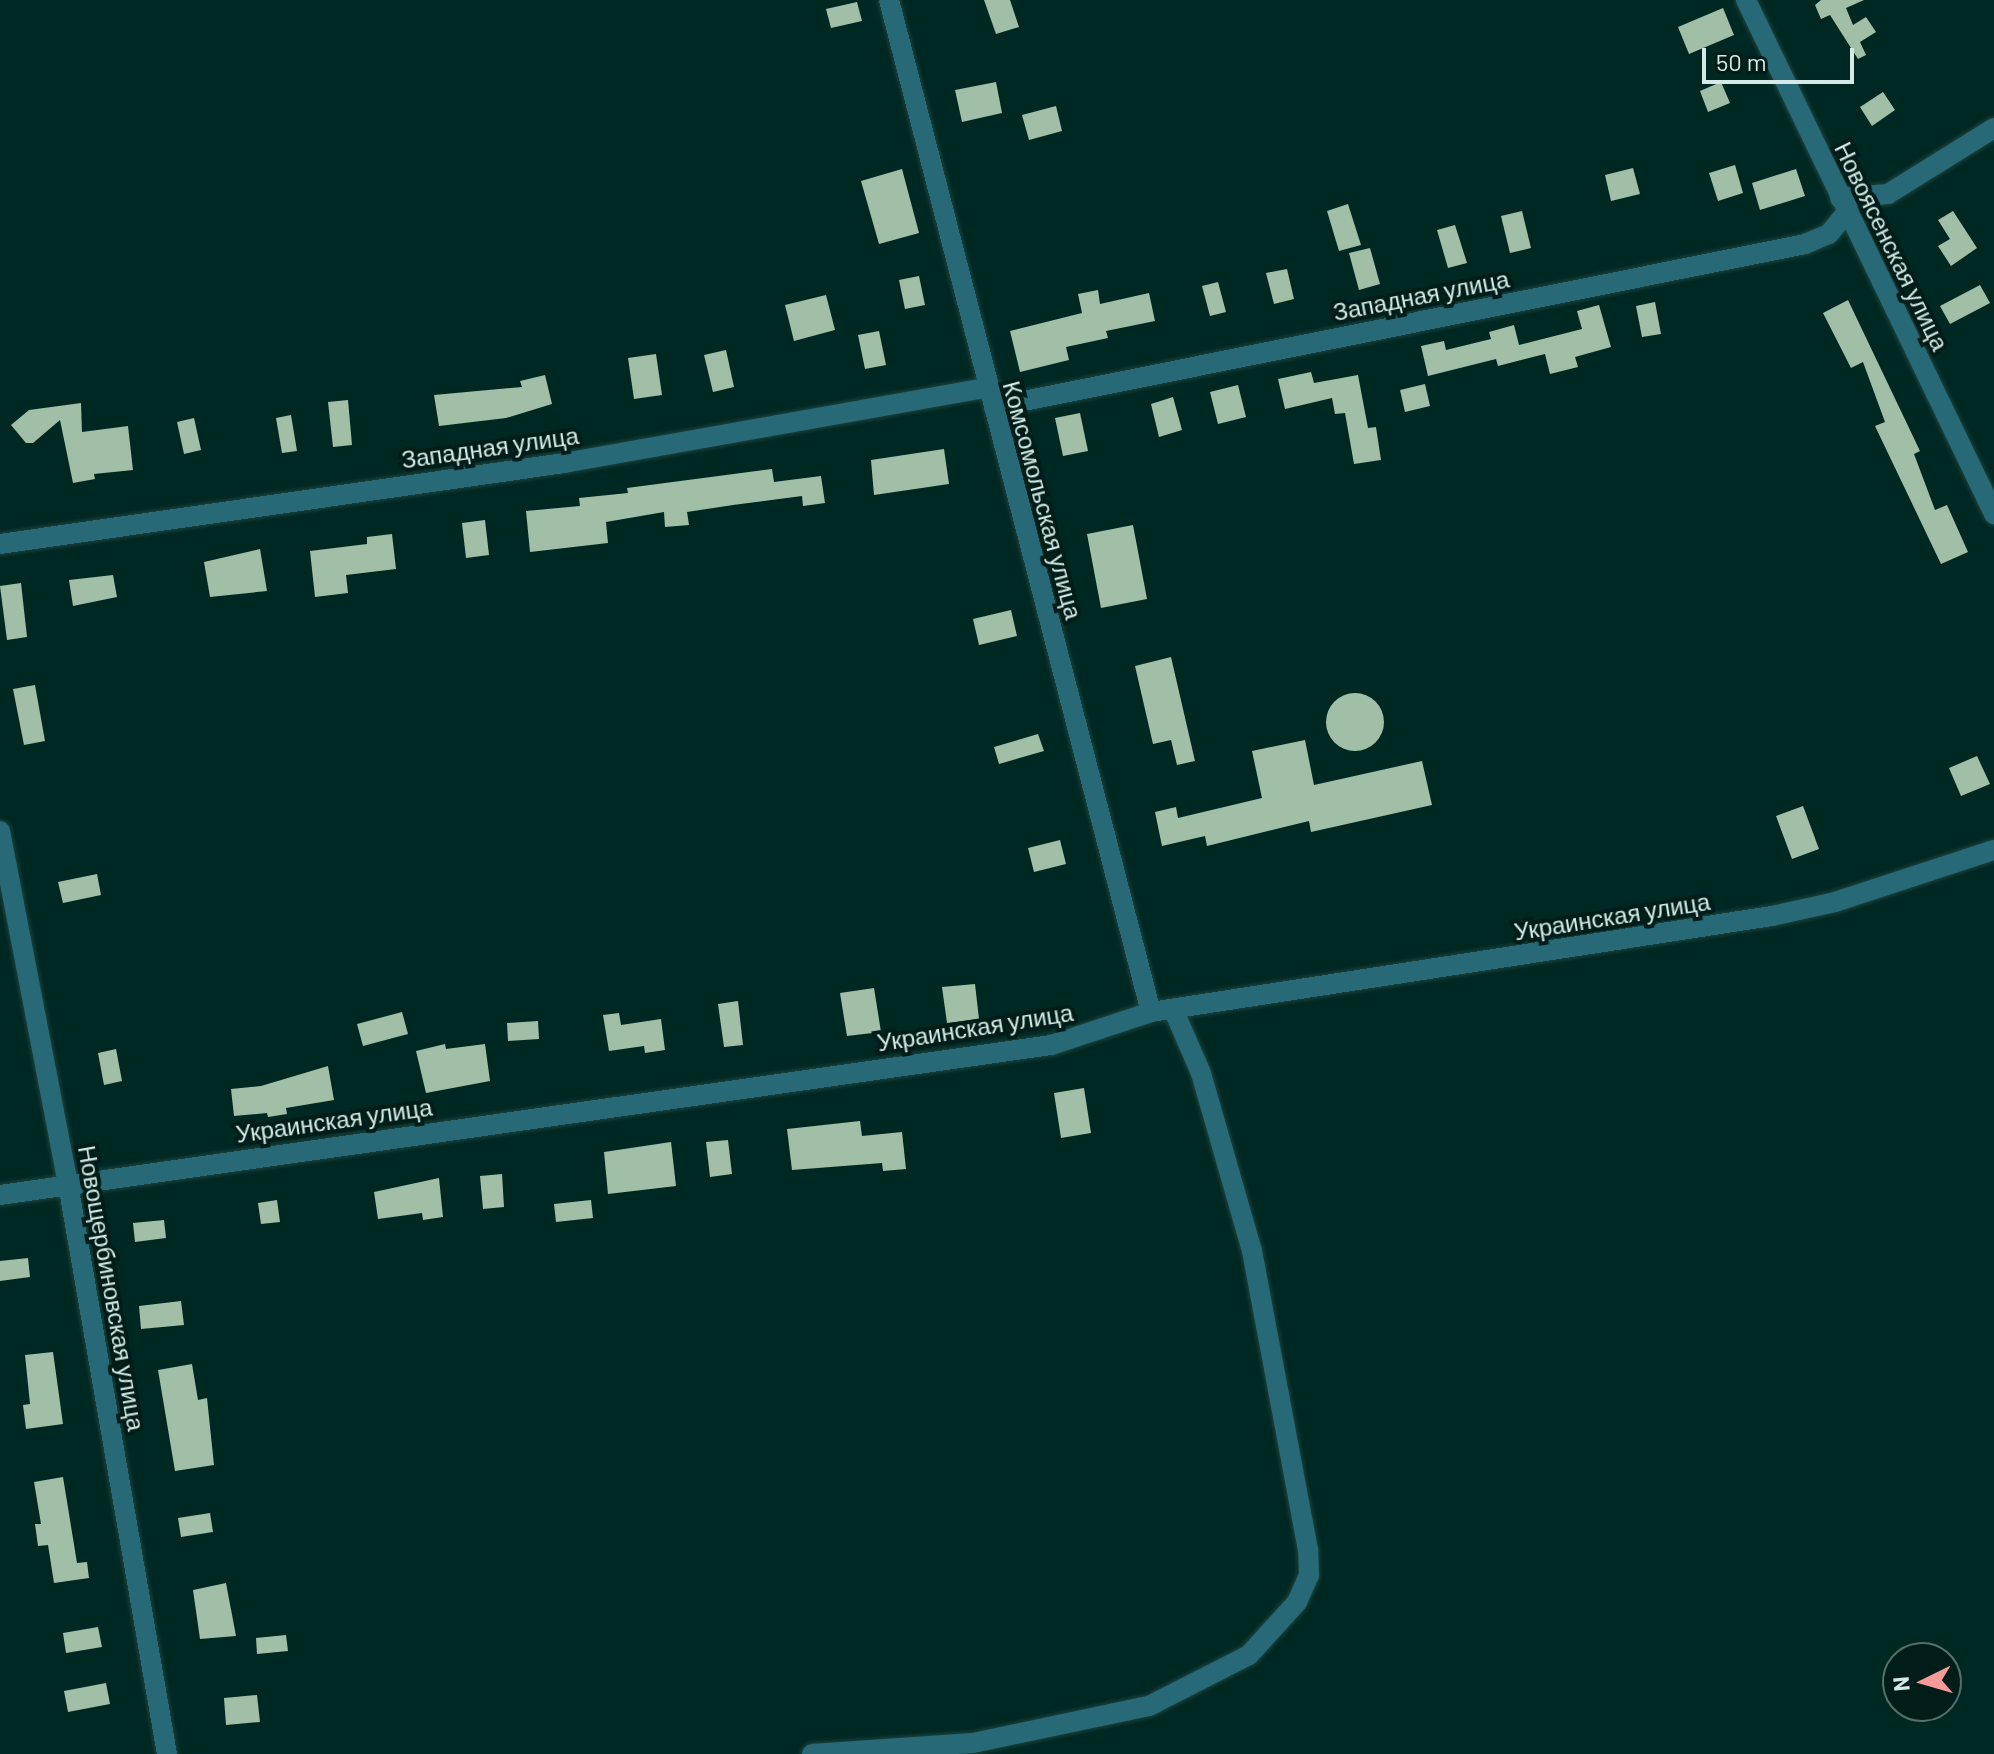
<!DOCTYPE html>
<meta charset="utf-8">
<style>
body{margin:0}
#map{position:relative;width:1994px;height:1754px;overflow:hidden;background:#002823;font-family:Barlow,sans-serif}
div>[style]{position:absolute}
.building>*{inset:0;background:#a1bfa7}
.round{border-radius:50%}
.roads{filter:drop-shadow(0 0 2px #1e433e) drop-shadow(0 0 2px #1e433e)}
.minor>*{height:20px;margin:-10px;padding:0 10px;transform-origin:10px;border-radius:10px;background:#276977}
span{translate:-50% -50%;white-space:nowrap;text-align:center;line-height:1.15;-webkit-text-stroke:8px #001d19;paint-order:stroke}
.street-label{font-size:24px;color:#d5eae6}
.north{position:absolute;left:1882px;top:1642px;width:80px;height:80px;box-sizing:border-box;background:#001d19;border:2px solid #556f6b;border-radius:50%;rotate:265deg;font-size:22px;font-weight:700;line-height:32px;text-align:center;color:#d5eae6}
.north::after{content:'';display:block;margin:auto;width:28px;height:36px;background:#f59b97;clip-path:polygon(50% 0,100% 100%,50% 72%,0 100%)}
.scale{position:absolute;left:1702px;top:48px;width:152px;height:36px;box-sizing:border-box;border:4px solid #d5eae6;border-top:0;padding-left:10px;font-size:24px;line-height:28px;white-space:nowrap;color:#d5eae6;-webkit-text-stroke:6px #001d19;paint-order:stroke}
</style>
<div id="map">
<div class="building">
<i style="clip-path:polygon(984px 0,1010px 0,1019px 27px,996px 34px)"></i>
<i style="clip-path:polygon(1821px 0,1864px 0,1846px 8px,1853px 25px,1866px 17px,1876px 32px,1860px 42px,1866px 55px,1858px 59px,1830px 15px,1821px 19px,1815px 5px)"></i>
<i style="clip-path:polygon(857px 2px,862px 21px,831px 28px,826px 9px)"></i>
<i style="clip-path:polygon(1723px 8px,1734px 35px,1689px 54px,1678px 27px)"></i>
<i style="clip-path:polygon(996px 82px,1002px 113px,962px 122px,955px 90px)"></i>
<i style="clip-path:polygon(1721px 82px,1730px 103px,1708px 112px,1700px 91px)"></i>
<i style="clip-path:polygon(1883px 92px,1895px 110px,1872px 126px,1860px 107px)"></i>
<i style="clip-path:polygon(1056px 106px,1062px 131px,1029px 140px,1022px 115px)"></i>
<i style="clip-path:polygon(1735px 165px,1743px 193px,1718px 201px,1709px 173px)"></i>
<i style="clip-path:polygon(1633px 168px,1640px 194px,1611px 201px,1605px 175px)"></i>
<i style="clip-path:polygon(902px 169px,919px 233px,879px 244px,861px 181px)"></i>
<i style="clip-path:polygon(1796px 169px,1805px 196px,1760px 210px,1752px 183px)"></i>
<i style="clip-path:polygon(1348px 204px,1361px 245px,1339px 251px,1327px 211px)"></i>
<i style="clip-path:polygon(1522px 211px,1531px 248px,1510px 253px,1501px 216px)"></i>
<i style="clip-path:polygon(1953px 211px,1977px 248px,1951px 266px,1938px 246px,1950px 239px,1938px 220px)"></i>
<i style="clip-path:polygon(1455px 225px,1467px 263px,1448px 268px,1437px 230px)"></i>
<i style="clip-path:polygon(1370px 248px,1380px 284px,1359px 290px,1349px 253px)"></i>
<i style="clip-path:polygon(1287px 269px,1294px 299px,1274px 304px,1266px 273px)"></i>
<i style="clip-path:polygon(919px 276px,925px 305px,905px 309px,899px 280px)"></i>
<i style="clip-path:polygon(1218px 282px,1226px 312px,1210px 316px,1202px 286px)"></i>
<i style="clip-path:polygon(1980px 285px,1990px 303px,1950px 324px,1940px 306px)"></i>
<i style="clip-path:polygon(1098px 290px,1100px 304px,1149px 293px,1155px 321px,1106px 331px,1108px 338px,1066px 347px,1069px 360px,1020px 372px,1010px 331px,1082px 313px,1078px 294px)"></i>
<i style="clip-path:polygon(826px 295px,835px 330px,794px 341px,785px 305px)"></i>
<i style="clip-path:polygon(1848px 300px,1920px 451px,1914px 454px,1935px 510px,1947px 505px,1968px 552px,1941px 564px,1875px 426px,1885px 422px,1863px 362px,1851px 368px,1823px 313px)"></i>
<i style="clip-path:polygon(1655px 302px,1661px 334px,1642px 337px,1636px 306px)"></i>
<i style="clip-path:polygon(1599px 305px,1611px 347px,1575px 357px,1578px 367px,1550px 374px,1545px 354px,1498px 366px,1496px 359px,1428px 376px,1421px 346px,1444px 341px,1446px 350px,1491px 339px,1489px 332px,1514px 325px,1519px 345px,1582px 329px,1577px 311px)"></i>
<i style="clip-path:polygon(879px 331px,886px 365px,865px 369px,858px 335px)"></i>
<i style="clip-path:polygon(726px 350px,734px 387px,713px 392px,704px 355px)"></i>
<i style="clip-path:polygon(656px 354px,662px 395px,634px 399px,628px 358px)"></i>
<i style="clip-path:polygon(1311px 372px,1314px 383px,1358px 375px,1368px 428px,1376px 427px,1381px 460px,1354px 464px,1345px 413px,1335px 414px,1332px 398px,1285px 409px,1278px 379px)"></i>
<i style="clip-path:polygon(545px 375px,552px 404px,506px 418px,439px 426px,434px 395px,522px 387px,520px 381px)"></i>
<i style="clip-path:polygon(1425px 384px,1430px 406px,1405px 412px,1400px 390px)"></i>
<i style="clip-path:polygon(1238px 385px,1246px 417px,1218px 424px,1210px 392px)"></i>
<i style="clip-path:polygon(1173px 397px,1182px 430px,1159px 437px,1151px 404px)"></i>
<i style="clip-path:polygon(348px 400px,352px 445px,333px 447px,328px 402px)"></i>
<i style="clip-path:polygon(81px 403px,82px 432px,128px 426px,133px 470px,94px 474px,95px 479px,73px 483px,60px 420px,33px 443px,26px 443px,11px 425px,29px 410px)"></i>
<i style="clip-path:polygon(1080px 413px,1088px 451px,1063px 456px,1055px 418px)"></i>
<i style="clip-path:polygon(291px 415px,297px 451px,282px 453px,276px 418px)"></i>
<i style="clip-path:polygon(194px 418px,201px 450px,184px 454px,177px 422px)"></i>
<i style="clip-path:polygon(944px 449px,949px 484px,874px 495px,871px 460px)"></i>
<i style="clip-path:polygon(772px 469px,774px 482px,821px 476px,825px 503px,803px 506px,802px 496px,733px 505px,687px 512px,689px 525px,665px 527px,664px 512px,606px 522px,608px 543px,530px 552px,526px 511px,580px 506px,579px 498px,628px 493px,627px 488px)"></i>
<i style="clip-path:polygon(485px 520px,489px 555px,466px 558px,462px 523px)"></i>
<i style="clip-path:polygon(1133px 525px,1147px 599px,1101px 608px,1087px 534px)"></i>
<i style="clip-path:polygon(392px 534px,396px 569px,346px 575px,348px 593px,315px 597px,310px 551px,367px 544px,367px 537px)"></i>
<i style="clip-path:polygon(260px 549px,267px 591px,210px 597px,204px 562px)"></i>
<i style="clip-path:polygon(113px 575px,117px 597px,73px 606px,69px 580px)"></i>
<i style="clip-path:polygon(21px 583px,27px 637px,7px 640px,0 586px)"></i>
<i style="clip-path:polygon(1011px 610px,1017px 636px,979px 645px,973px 619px)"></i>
<i style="clip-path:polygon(1171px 657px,1195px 761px,1177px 765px,1171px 740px,1153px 744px,1135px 666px)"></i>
<i style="clip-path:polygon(35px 685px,45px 741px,24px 745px,13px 689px)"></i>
<i class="round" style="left:1326px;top:693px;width:58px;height:58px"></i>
<i style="clip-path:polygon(1038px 734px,1044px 751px,999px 764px,994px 747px)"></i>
<i style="clip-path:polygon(1305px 740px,1314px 785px,1422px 761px,1432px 805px,1311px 832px,1309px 821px,1207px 846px,1205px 836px,1162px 846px,1155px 812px,1176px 807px,1178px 818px,1262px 798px,1252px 751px)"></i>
<i style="clip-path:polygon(1977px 756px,1990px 784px,1961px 796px,1949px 768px)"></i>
<i style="clip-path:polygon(1803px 806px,1819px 849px,1792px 859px,1776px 816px)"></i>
<i style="clip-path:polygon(1060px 840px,1066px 864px,1034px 872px,1028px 848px)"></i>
<i style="clip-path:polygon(97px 874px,101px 895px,63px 903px,58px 882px)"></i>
<i style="clip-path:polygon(975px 984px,979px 1019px,947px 1023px,942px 987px)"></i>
<i style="clip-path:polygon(874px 988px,881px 1032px,847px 1036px,840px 993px)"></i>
<i style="clip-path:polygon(738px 1001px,743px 1045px,724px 1047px,718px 1004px)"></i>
<i style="clip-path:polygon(402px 1012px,408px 1034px,363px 1046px,357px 1024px)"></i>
<i style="clip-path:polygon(619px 1013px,621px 1025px,661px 1019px,665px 1050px,645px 1053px,644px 1046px,609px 1051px,603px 1015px)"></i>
<i style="clip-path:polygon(538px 1021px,539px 1039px,508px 1041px,507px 1023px)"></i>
<i style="clip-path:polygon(445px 1044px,446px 1049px,485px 1044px,490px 1081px,426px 1093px,416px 1051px)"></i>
<i style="clip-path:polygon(116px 1049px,122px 1081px,104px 1085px,98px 1053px)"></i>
<i style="clip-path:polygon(328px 1066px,334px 1100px,286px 1108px,287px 1114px,268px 1117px,267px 1113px,234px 1116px,231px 1089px,261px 1086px)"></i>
<i style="clip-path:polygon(1084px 1088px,1091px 1133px,1061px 1138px,1054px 1093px)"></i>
<i style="clip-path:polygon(860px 1121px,862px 1136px,902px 1132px,906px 1169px,883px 1171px,882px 1163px,792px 1170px,787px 1129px)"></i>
<i style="clip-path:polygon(728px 1140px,732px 1174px,710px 1177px,706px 1142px)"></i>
<i style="clip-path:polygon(671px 1142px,676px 1186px,608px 1194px,604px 1152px)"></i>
<i style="clip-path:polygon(502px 1174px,504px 1207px,483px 1209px,480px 1176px)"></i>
<i style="clip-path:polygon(439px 1178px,443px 1217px,423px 1220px,422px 1213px,378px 1219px,374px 1192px)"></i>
<i style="clip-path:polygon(277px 1200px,280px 1222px,261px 1224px,258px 1203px)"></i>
<i style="clip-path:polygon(591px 1200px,593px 1218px,556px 1222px,554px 1204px)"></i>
<i style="clip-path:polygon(164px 1220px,166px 1238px,135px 1242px,133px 1223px)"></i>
<i style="clip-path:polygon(28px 1258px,30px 1277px,0 1281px,0 1261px)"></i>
<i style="clip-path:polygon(181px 1301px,184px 1325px,141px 1329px,139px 1306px)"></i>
<i style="clip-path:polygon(53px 1352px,63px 1424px,26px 1429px,23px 1405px,30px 1404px,25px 1355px)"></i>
<i style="clip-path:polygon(192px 1364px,198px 1400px,207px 1398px,214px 1465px,175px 1471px,158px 1370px)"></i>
<i style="clip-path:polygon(63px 1477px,77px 1563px,87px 1562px,89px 1578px,54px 1583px,48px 1545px,38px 1546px,35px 1524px,41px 1524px,34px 1482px)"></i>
<i style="clip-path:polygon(210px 1513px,213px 1532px,181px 1537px,178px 1518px)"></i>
<i style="clip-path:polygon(226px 1583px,236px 1636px,200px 1639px,193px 1590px)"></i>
<i style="clip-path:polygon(98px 1627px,102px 1647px,66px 1653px,63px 1633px)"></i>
<i style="clip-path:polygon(286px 1635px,288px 1651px,257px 1654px,256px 1638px)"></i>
<i style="clip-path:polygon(106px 1683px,110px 1704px,68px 1712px,64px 1691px)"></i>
<i style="clip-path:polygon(257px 1695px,260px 1722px,226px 1725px,224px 1698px)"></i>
</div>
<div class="roads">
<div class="minor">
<i style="left:889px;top:0;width:1045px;rotate:75.49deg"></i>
<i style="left:1746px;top:0;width:571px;rotate:64.24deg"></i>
<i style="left:1840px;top:198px;width:48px;rotate:-4.8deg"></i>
<i style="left:1888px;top:194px;width:125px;rotate:-31.9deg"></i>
<i style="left:994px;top:407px;width:827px;rotate:-11.36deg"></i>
<i style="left:1805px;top:244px;width:26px;rotate:-23deg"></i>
<i style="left:1829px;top:234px;width:28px;rotate:-51deg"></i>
<i style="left:0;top:544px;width:570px;rotate:-8.17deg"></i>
<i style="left:564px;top:463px;width:429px;rotate:-10.1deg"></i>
<i style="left:0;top:831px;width:359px;rotate:79.1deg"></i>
<i style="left:68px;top:1184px;width:579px;rotate:80.15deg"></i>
<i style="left:0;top:1195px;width:1062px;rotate:-8.12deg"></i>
<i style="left:1051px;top:1045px;width:105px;rotate:-18.3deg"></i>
<i style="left:1151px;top:1012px;width:628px;rotate:-8.79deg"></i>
<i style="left:1772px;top:916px;width:65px;rotate:-12.5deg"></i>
<i style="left:1835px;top:902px;width:167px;rotate:-18.1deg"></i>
<i style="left:812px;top:1754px;width:161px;rotate:-3.9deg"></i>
<i style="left:973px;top:1743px;width:180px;rotate:-11.9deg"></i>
<i style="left:1149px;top:1706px;width:112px;rotate:-27deg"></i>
<i style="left:1249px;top:1655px;width:72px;rotate:-47.8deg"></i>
<i style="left:1297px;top:1602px;width:30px;rotate:-66deg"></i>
<i style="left:1309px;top:1575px;width:25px;rotate:-92deg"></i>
<i style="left:1308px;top:1550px;width:304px;rotate:-100.6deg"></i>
<i style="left:1252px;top:1251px;width:185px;rotate:-106deg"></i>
<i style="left:1201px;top:1073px;width:70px;rotate:-113.6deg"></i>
</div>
</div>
<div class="street-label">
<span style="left:1892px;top:246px;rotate:64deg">Новоясенская улица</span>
<span style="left:1421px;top:295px;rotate:-11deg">Западная улица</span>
<span style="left:490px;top:447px;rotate:-8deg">Западная улица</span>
<span style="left:1043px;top:500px;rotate:75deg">Комсомольская улица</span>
<span style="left:1612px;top:916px;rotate:-9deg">Украинская улица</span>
<span style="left:975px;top:1027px;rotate:-9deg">Украинская улица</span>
<span style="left:334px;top:1120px;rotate:-8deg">Украинская улица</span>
<span style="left:112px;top:1288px;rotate:80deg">Новощербиновская улица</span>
</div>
<div class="north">N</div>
<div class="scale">50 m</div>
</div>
